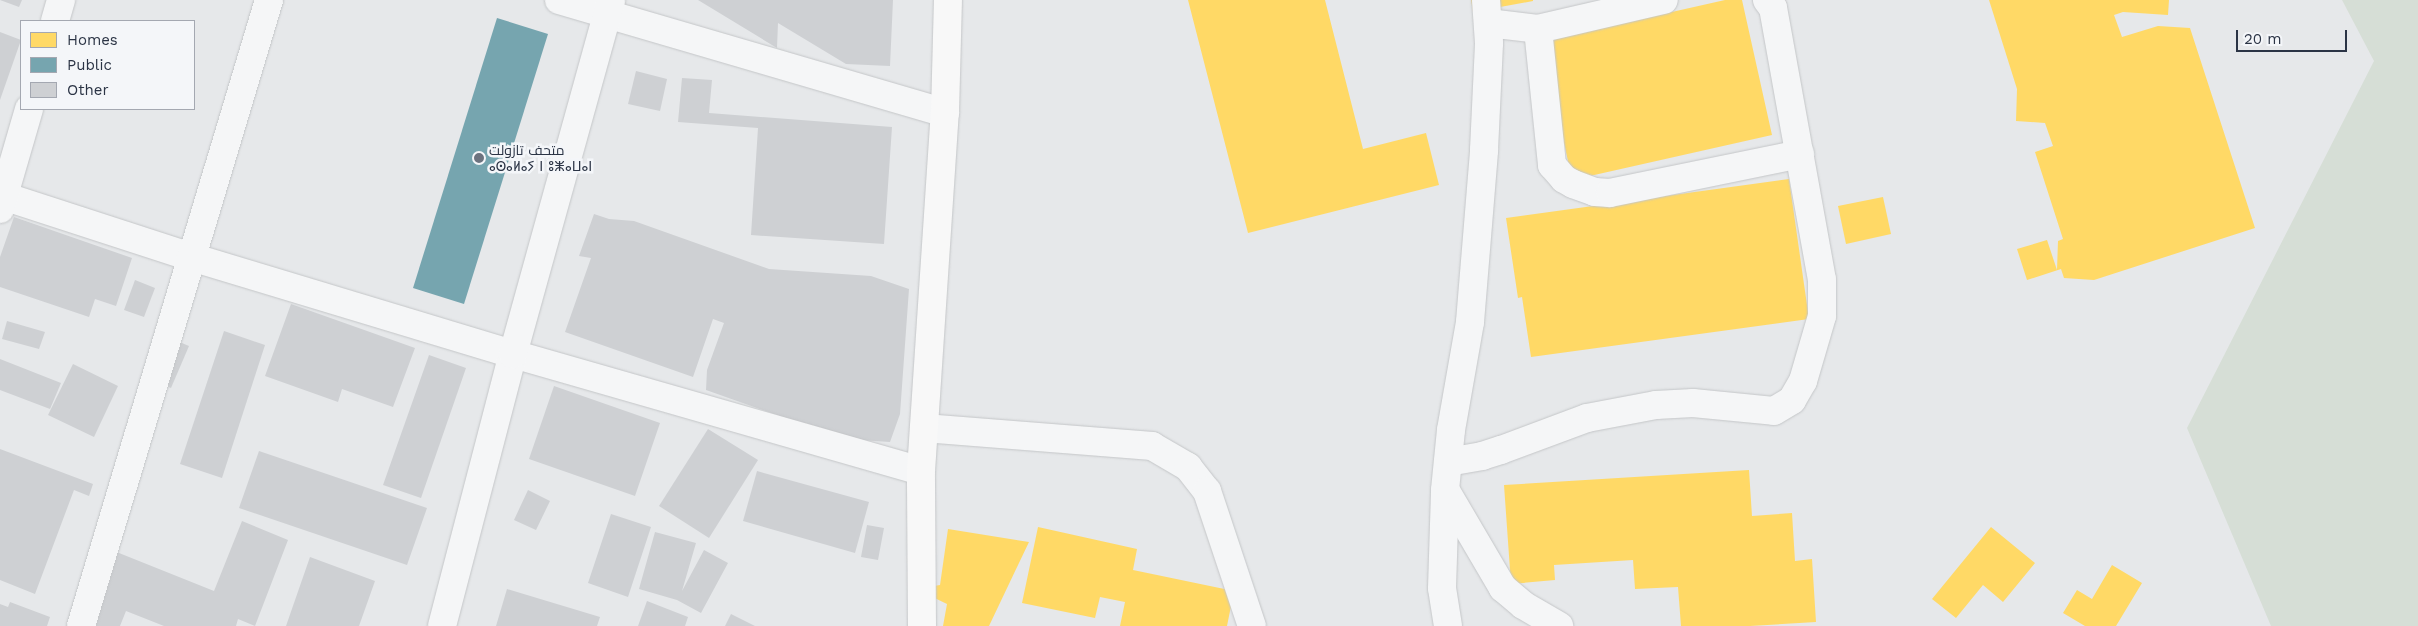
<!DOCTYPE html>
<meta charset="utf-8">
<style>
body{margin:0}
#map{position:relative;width:2418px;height:626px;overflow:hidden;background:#e6e8ea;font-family:"Work Sans",Cairo,"Noto Sans Tifinagh",sans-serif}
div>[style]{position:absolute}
.green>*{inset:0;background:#d6ded6}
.homes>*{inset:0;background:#ffd966}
.public>*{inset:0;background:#76a5af}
.building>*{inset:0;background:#ced0d3}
.roads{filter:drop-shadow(0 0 1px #c4c6c8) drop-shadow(0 0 1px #c4c6c8)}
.street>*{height:28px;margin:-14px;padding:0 14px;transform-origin:14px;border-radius:14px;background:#f5f6f7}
.secondary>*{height:28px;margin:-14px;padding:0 14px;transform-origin:14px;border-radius:14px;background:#f8f8f8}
.dots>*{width:14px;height:14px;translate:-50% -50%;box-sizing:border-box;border:2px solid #f4f6f9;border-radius:50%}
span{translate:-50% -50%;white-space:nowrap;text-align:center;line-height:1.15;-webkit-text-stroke:5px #f4f6f9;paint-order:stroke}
.poi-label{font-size:14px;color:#2b3445}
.left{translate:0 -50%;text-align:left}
.legend{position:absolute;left:20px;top:20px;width:175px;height:90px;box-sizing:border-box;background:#f4f6f9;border:1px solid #a4a8b1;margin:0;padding:6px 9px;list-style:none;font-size:15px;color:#2b3445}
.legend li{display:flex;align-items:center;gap:10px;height:25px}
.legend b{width:25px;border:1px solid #a4a8b1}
.scale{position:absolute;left:2236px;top:30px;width:111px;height:22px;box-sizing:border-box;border:2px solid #2b3445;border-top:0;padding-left:6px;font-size:15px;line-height:18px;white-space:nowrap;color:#2b3445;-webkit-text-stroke:4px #f4f6f9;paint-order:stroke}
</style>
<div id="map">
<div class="green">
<i style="clip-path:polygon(2342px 0,2418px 0,2418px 626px,2271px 626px,2187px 428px,2374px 61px)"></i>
</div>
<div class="homes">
<i style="clip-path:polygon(1188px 0,1325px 0,1363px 149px,1426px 133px,1439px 185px,1248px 233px)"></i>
<i style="clip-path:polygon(1471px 0,1533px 0,1533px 1px,1473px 12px)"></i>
<i style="clip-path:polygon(1725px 0,1742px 0,1772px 135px,1572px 180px,1557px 110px,1530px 44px)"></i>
<i style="clip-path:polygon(1989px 0,2169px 0,2168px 15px,2123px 12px,2114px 15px,2122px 37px,2158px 26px,2190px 28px,2255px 228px,2094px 280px,2064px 278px,2061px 269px,2027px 280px,2017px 249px,2047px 240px,2057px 270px,2058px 241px,2063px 239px,2035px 152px,2053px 146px,2045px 123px,2016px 121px,2017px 89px)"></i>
<i style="clip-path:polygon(1789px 179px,1809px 319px,1531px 357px,1522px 297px,1518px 298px,1506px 218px)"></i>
<i style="clip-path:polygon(1883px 197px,1891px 234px,1846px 244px,1838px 206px)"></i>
<i style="clip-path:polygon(1749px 470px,1752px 516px,1792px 513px,1795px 561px,1812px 559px,1816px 622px,1750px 626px,1681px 626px,1678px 587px,1635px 589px,1633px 560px,1554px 565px,1555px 580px,1511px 584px,1504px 485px)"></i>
<i style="clip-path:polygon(1038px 527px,1137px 549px,1133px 570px,1234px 591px,1227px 626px,1120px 626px,1125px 602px,1100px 597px,1095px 618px,1022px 603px)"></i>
<i style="clip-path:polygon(1991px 527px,2035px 563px,2003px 602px,1983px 585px,1956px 618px,1932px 599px)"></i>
<i style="clip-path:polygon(948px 529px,1029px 542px,989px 626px,943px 626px,947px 604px,916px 589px,940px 585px)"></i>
<i style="clip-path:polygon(2112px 565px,2142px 583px,2116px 626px,2085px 626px,2063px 613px,2077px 590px,2092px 599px)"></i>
</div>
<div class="public">
<i style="clip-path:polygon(497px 18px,548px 34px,464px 304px,413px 288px)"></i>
</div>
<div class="building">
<i style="clip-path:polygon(0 0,22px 0,19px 7px)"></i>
<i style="clip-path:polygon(698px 0,893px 0,890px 66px,846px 64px,778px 23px,777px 48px)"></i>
<i style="clip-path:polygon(0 32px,21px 40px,0 100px)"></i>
<i style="clip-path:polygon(636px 71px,667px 79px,660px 111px,628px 104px)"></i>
<i style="clip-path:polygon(682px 78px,712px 80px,709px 113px,892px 127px,884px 244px,751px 235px,758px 128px,678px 122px)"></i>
<i style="clip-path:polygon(594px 214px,609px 219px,634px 221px,769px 269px,871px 276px,909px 289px,900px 414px,890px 442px,845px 439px,706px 390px,707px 370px,724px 323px,713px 319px,693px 377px,565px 332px,591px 258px,579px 256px)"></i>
<i style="clip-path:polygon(14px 217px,132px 258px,116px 306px,95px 299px,89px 317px,0 287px,0 257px)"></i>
<i style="clip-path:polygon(135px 280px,155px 288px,144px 317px,124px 310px)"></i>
<i style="clip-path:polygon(291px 304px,415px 348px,393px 407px,342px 389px,338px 402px,265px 376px)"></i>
<i style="clip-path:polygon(7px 321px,45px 332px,39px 349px,2px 339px)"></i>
<i style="clip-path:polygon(224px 331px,265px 345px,222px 478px,180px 464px)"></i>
<i style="clip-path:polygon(163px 335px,189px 346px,171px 388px,145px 377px)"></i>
<i style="clip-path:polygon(429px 355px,466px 368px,421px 498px,383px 485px)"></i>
<i style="clip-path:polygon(0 359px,61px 383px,50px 409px,0 390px)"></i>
<i style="clip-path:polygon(73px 364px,118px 386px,94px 437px,48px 415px)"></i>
<i style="clip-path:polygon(554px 386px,660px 423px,635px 496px,529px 459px)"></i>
<i style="clip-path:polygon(708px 429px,758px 460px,709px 538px,659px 506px)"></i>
<i style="clip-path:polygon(0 449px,93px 484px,89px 496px,74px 490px,35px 594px,0 580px)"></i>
<i style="clip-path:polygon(259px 451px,427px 508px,407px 565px,239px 508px)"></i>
<i style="clip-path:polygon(757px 471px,869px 502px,855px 553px,743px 521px)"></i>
<i style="clip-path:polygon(528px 490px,550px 501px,536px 530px,514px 520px)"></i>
<i style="clip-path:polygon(611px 514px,651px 527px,628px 597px,588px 583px)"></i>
<i style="clip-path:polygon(242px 521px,288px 540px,255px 626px,238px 619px,236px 626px,164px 626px,126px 611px,120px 626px,73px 626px,104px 547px,214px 591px)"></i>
<i style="clip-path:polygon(867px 525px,884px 528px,878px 560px,861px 557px)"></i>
<i style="clip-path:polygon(655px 532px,696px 543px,682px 591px,704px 550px,728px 563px,701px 613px,677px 600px,639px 589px)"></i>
<i style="clip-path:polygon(310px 557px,375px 581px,359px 626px,286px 626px)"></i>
<i style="clip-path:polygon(507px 589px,600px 617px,597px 626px,496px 626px)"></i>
<i style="clip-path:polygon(647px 601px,688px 617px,685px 626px,638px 626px)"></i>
<i style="clip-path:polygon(10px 602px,50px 617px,47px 626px,0 626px,0 604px,8px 607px)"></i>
<i style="clip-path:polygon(731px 614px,755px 626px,725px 626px)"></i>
</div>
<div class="roads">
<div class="street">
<i style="left:559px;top:0;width:402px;rotate:16.3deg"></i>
<i style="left:55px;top:21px;width:22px;rotate:-74deg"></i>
<i style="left:1488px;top:23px;width:50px;rotate:6.8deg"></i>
<i style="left:1538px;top:29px;width:129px;rotate:-13deg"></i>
<i style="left:1538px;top:29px;width:137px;rotate:84.1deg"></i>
<i style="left:1552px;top:165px;width:18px;rotate:49deg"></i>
<i style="left:1564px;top:179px;width:10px;rotate:29deg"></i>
<i style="left:1573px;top:184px;width:23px;rotate:20deg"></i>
<i style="left:1595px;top:192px;width:15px;rotate:4deg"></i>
<i style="left:1610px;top:193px;width:194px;rotate:-11.6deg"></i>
<i style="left:0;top:195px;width:201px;rotate:18deg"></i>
<i style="left:191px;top:257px;width:336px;rotate:16.8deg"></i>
<i style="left:513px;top:354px;width:424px;rotate:16deg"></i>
<i style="left:0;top:209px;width:104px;rotate:-73.8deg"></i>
<i style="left:924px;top:428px;width:229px;rotate:4.5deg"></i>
<i style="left:1152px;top:446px;width:42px;rotate:30.3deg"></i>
<i style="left:1188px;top:467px;width:31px;rotate:52deg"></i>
<i style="left:1207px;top:491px;width:142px;rotate:71.6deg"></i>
<i style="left:1448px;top:462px;width:35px;rotate:-10deg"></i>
<i style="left:1482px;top:456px;width:20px;rotate:-18deg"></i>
<i style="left:1501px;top:450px;width:92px;rotate:-20.4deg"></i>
<i style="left:1587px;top:418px;width:70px;rotate:-10.7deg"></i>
<i style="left:1656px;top:405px;width:37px;rotate:-3deg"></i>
<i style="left:1693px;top:403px;width:81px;rotate:5.6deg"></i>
<i style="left:1774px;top:411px;width:21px;rotate:-31deg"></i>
<i style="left:1792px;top:400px;width:22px;rotate:-60deg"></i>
<i style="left:1803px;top:381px;width:68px;rotate:-73.7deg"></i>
<i style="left:1822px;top:316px;width:36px;rotate:-90deg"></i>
<i style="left:1822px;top:280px;width:276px;rotate:-100.2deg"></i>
<i style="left:1773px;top:8px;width:10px;rotate:-127deg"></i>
<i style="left:1446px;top:491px;width:113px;rotate:59.6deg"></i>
<i style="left:1503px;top:588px;width:26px;rotate:40deg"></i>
<i style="left:1523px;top:605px;width:42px;rotate:30.3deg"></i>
<i style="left:81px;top:626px;width:654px;rotate:-73.28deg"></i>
<i style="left:442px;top:626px;width:281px;rotate:-75.4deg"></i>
<i style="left:513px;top:354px;width:367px;rotate:-74.5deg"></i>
<i style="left:1448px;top:626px;width:38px;rotate:-99deg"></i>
<i style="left:1442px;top:588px;width:98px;rotate:-88.2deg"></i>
<i style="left:1445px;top:490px;width:60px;rotate:-84.3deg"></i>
<i style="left:1451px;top:430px;width:110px;rotate:-80deg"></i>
<i style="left:1470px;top:322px;width:173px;rotate:-85.3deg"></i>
<i style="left:1484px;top:150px;width:107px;rotate:-87.3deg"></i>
<i style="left:1489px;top:43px;width:43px;rotate:-94deg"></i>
</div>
<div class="secondary">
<i style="left:922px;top:626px;width:155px;rotate:-90.4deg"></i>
<i style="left:921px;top:471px;width:359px;rotate:-86.2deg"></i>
<i style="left:945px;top:113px;width:113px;rotate:-88.5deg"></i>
</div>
</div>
<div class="dots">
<i style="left:479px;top:158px;background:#6c737f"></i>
</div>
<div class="poi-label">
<span class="left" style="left:489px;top:158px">متحف تازولت<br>ⴰⵙⴰⵍⴰⵢ ⵏ ⵓⵥⴰⵡⴰⵏ</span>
</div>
<ul class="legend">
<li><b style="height:14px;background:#ffd966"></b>Homes</li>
<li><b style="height:14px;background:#76a5af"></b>Public</li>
<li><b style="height:14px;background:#ced0d3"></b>Other</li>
</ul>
<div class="scale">20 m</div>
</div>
